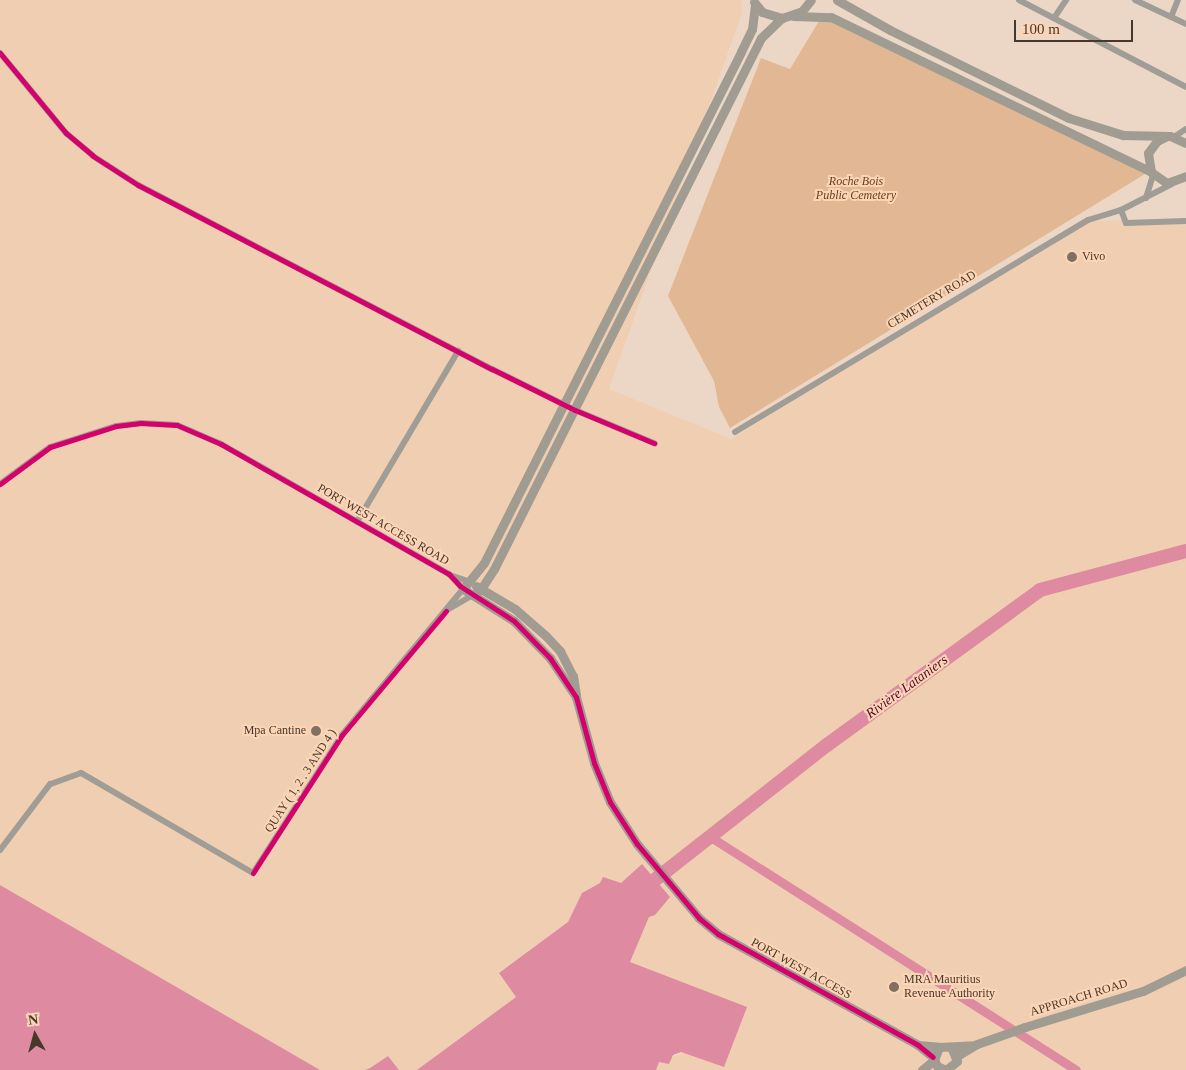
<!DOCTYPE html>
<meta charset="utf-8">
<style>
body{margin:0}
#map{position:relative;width:1186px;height:1070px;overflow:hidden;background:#ecd7c6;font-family:Georgia,serif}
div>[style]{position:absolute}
.built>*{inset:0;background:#f0ceb2}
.green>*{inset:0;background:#e2b894}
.water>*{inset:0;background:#de8aa0}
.canal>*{height:9px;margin:-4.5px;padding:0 4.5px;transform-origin:4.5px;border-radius:4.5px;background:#de8aa0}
.river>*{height:14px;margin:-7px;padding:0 7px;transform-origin:7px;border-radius:7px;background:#de8aa0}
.street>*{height:6px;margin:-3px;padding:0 3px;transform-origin:3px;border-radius:3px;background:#9f9d96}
.secondary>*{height:9px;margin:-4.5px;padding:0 4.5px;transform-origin:4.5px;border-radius:4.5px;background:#a09c92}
.cycleway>*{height:5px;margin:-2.5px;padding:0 2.5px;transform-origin:2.5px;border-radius:2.5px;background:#d6006c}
.dots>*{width:14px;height:14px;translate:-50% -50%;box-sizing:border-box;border:2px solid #fcd5b6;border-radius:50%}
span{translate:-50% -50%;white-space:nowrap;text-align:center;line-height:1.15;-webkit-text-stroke:4px #fcd5b6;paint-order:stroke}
.park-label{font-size:12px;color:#654020;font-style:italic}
.poi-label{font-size:12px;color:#47382b}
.left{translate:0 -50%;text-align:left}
.right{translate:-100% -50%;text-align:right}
.street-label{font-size:12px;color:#47382b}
.water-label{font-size:14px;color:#510a29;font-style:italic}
.north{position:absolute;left:10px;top:1010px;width:50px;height:50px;-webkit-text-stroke:4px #fcd5b6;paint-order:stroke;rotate:353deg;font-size:14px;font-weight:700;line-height:20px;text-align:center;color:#47382b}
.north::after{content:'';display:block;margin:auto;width:18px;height:22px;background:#47382b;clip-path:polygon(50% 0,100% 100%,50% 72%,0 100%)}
.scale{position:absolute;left:1014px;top:20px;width:119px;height:22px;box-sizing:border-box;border:2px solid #47382b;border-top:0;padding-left:6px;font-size:15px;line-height:18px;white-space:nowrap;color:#47382b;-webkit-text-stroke:4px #fcd5b6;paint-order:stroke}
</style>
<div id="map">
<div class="built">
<i style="clip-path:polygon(0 0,741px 0,742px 13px,609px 389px,731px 439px,1084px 221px,1186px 219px,1186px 1070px,656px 1070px,659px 1062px,686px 1052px,630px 962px,649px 917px,621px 883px,600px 883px,582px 893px,568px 922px,499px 972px,516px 997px,417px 1070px,399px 1070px,388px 1056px,365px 1070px,320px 1070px,0 885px)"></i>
</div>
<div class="green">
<i style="clip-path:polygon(822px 16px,1145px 174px,730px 428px,719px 407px,714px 381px,668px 296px,761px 58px,790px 69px)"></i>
</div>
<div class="water">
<i style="clip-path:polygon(642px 864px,670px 897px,655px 915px,649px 917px,630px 962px,747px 1007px,724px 1067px,681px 1052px,673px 1055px,669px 1064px,659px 1062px,656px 1070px,417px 1070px,516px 997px,499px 973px,568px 922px,582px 893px,600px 883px,603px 877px,621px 883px)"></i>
<i style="clip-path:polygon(0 885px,320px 1070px,0 1070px)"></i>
<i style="clip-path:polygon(388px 1056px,399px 1070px,365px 1070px,370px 1068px)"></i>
</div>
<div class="canal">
<i style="left:709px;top:836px;width:435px;rotate:32.5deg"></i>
</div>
<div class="river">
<i style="left:656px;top:879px;width:217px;rotate:-38.1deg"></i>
<i style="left:827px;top:745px;width:263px;rotate:-36deg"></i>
<i style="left:1040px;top:590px;width:151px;rotate:-15deg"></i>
</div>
<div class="street">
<i style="left:1019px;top:0;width:188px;rotate:27.5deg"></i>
<i style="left:1135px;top:0;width:56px;rotate:25.2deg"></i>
<i style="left:1171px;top:17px;width:18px;rotate:-68deg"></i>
<i style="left:1054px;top:18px;width:22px;rotate:-56deg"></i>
<i style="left:0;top:53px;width:104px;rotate:50.5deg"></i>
<i style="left:66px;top:133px;width:35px;rotate:40deg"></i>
<i style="left:93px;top:156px;width:54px;rotate:32.8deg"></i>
<i style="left:138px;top:185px;width:399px;rotate:27.5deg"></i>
<i style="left:492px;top:369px;width:93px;rotate:26.3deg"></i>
<i style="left:575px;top:410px;width:86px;rotate:22.7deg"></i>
<i style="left:1174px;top:137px;width:14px;rotate:-34deg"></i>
<i style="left:1146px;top:198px;width:24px;rotate:-73deg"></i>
<i style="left:1121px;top:210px;width:14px;rotate:69deg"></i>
<i style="left:1126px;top:223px;width:60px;rotate:-1.9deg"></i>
<i style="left:735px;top:432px;width:412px;rotate:-31deg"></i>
<i style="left:1088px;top:220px;width:34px;rotate:-17deg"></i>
<i style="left:1121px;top:210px;width:57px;rotate:-27deg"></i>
<i style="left:0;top:484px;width:62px;rotate:-36.5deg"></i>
<i style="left:50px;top:447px;width:69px;rotate:-17.7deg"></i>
<i style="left:116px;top:426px;width:25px;rotate:-7deg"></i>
<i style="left:141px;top:423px;width:36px;rotate:3deg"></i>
<i style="left:177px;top:425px;width:48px;rotate:23.4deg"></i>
<i style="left:221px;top:444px;width:262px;rotate:29.7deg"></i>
<i style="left:449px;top:574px;width:21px;rotate:47deg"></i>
<i style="left:463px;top:589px;width:190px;rotate:129.7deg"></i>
<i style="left:342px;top:735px;width:164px;rotate:122.8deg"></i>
<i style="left:253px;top:873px;width:199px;rotate:-149.8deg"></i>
<i style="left:81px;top:773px;width:33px;rotate:160deg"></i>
<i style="left:50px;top:784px;width:83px;rotate:127.1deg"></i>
<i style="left:357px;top:522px;width:199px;rotate:-59.4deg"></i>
<i style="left:450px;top:575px;width:21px;rotate:19deg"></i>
<i style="left:447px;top:610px;width:30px;rotate:-30deg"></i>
</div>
<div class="secondary">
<i style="left:837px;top:0;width:61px;rotate:29.5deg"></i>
<i style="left:890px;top:30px;width:199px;rotate:26.2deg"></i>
<i style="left:1069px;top:118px;width:57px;rotate:17.5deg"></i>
<i style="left:1123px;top:135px;width:47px;rotate:1.2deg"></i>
<i style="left:1170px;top:136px;width:17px;rotate:24deg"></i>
<i style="left:754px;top:2px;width:13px;rotate:51deg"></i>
<i style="left:762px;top:12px;width:21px;rotate:17deg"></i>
<i style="left:782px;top:18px;width:21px;rotate:-19deg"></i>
<i style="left:802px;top:11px;width:14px;rotate:-51deg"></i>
<i style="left:755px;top:5px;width:24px;rotate:97deg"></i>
<i style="left:752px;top:29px;width:25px;rotate:116deg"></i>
<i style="left:741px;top:52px;width:572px;rotate:116.7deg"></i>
<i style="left:484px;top:563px;width:33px;rotate:129deg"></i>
<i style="left:463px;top:589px;width:60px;rotate:32.1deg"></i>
<i style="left:514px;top:621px;width:52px;rotate:45.8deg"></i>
<i style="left:550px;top:658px;width:47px;rotate:56.3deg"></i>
<i style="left:576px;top:697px;width:68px;rotate:74.7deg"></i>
<i style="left:594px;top:763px;width:42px;rotate:67.7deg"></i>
<i style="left:610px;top:802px;width:50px;rotate:57.3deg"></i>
<i style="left:637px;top:844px;width:97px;rotate:50deg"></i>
<i style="left:699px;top:918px;width:25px;rotate:40deg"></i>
<i style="left:718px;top:934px;width:229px;rotate:29deg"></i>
<i style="left:918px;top:1045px;width:19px;rotate:39deg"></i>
<i style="left:793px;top:16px;width:38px;rotate:2deg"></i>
<i style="left:831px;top:17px;width:356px;rotate:25.8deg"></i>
<i style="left:1165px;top:137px;width:9px;rotate:153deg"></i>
<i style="left:1157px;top:141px;width:15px;rotate:127deg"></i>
<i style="left:1148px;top:153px;width:19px;rotate:81deg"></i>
<i style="left:1151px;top:172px;width:19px;rotate:35deg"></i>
<i style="left:1167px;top:183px;width:20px;rotate:-20deg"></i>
<i style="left:476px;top:586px;width:45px;rotate:30.5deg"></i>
<i style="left:515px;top:609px;width:41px;rotate:41.1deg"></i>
<i style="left:546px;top:636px;width:21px;rotate:47deg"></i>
<i style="left:560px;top:651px;width:28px;rotate:63deg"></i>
<i style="left:573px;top:676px;width:20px;rotate:81deg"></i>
<i style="left:473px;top:595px;width:10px;rotate:-37deg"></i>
<i style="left:481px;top:589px;width:24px;rotate:-57deg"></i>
<i style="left:494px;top:569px;width:594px;rotate:-63.31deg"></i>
<i style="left:761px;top:38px;width:29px;rotate:-44deg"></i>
<i style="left:918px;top:1045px;width:21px;rotate:5deg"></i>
<i style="left:939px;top:1047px;width:35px;rotate:-3deg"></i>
<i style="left:939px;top:1047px;width:14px;rotate:111deg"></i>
<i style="left:934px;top:1060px;width:7px;rotate:63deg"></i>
<i style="left:937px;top:1066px;width:10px;rotate:24deg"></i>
<i style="left:946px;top:1070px;width:14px;rotate:-39deg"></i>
<i style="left:957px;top:1061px;width:15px;rotate:-113deg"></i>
<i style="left:957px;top:1056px;width:23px;rotate:-31deg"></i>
<i style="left:977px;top:1044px;width:51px;rotate:-19.5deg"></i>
<i style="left:1025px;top:1027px;width:123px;rotate:-17deg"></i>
<i style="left:1143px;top:991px;width:48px;rotate:-26deg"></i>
<i style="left:922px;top:1070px;width:16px;rotate:-40deg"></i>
</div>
<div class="cycleway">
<i style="left:0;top:53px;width:104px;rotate:50.5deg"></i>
<i style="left:66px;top:133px;width:35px;rotate:40deg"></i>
<i style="left:93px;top:156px;width:54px;rotate:32.8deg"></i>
<i style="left:138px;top:185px;width:399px;rotate:27.5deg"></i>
<i style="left:492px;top:369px;width:93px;rotate:26.3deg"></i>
<i style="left:575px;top:410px;width:86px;rotate:22.7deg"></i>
<i style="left:0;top:484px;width:62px;rotate:-36.5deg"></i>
<i style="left:50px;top:447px;width:69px;rotate:-17.7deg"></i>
<i style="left:116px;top:426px;width:25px;rotate:-7deg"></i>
<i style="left:141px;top:423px;width:36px;rotate:3deg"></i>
<i style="left:177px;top:425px;width:48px;rotate:23.4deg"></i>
<i style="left:221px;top:444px;width:262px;rotate:29.7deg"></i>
<i style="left:449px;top:574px;width:16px;rotate:47deg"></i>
<i style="left:460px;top:586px;width:64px;rotate:32.9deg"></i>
<i style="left:514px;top:621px;width:52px;rotate:45.8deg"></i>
<i style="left:550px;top:658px;width:47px;rotate:56.3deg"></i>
<i style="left:576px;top:697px;width:68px;rotate:74.7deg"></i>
<i style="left:594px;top:763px;width:42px;rotate:67.7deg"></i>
<i style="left:610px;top:802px;width:50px;rotate:57.3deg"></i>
<i style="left:637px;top:844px;width:97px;rotate:50deg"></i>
<i style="left:699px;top:918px;width:25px;rotate:40deg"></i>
<i style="left:718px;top:934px;width:229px;rotate:29deg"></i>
<i style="left:918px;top:1045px;width:19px;rotate:39deg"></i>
<i style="left:253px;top:873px;width:164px;rotate:-57.2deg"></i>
<i style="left:342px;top:735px;width:162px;rotate:-50deg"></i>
</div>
<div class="dots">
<i style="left:1072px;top:257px;background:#817061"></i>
<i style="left:316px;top:731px;background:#817061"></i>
<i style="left:894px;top:987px;background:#817061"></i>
</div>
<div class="park-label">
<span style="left:856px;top:189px">Roche Bois<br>Public Cemetery</span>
</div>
<div class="poi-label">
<span class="left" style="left:1082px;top:257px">Vivo</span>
<span class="right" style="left:306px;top:731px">Mpa Cantine</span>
<span class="left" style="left:904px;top:987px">MRA Mauritius<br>Revenue Authority</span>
</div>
<div class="street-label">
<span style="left:932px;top:300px;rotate:-31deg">CEMETERY ROAD</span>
<span style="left:383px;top:525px;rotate:30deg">PORT WEST ACCESS ROAD</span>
<span style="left:301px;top:781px;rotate:-57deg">QUAY ( 1, 2 . 3 AND 4 )</span>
<span style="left:801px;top:969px;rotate:29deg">PORT WEST ACCESS</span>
<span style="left:1079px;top:998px;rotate:-17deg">APPROACH ROAD</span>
</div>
<div class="water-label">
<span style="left:907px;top:687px;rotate:-36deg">Rivière Lataniers</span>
</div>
<div class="north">N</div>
<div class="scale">100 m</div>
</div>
